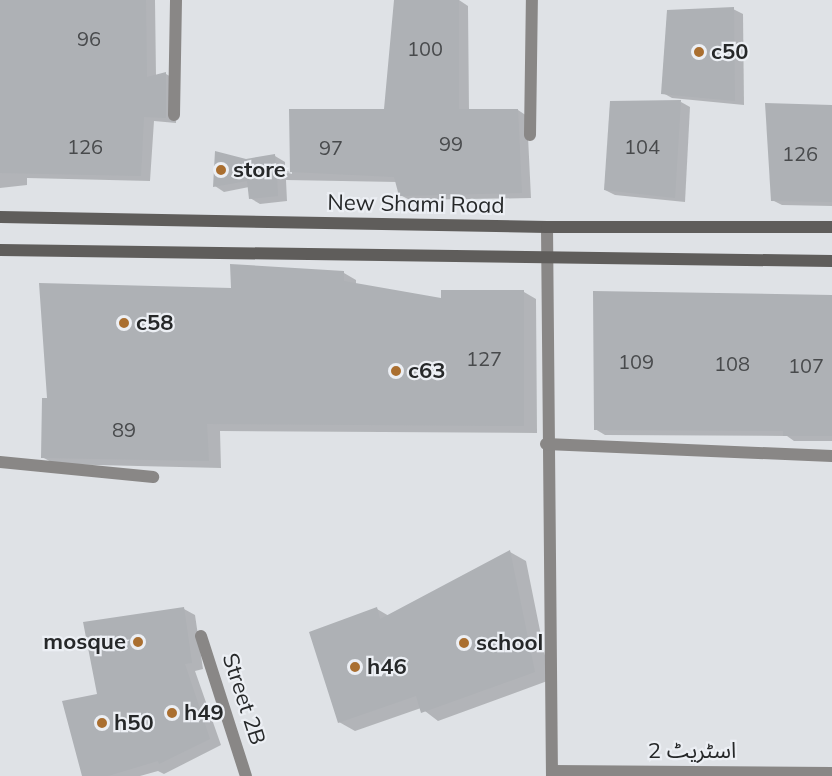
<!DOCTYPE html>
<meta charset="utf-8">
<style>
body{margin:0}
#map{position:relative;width:832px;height:776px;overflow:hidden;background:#dfe2e6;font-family:Mulish,"Noto Sans Arabic",sans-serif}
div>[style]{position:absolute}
.shadow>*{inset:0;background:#0003}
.building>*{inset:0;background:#aeb1b5}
.street>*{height:12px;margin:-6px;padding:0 6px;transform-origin:6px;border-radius:6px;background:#898786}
.secondary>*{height:12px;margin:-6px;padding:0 6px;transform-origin:6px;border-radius:6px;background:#5f5d5b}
.dots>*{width:16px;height:16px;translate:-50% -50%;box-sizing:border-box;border:3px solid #eceff4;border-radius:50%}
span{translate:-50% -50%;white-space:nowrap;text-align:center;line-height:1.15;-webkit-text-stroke:4.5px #eceff4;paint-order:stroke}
.number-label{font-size:20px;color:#484a4c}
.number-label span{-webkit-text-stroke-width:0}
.poi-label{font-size:22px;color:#262829;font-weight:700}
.left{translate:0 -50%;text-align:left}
.right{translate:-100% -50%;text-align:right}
.street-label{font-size:22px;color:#262829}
</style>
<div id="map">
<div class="shadow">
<i style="clip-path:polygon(0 0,155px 0,156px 76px,166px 74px,175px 79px,176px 123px,154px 121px,150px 181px,27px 178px,27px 185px,0 188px)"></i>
<i style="clip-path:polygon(396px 0,459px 0,468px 6px,469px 111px,518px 110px,527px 116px,531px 198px,410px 200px,400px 195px,397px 182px,286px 180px,287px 201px,260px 204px,250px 198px,249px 187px,224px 192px,215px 186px,246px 161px,275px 156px,285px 162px,285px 172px,292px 174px,290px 110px,385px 110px)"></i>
<i style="clip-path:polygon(733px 9px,743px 14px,744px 105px,672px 98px,663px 93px)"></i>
<i style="clip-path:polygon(681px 102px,690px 107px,685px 202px,615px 195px,605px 190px)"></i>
<i style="clip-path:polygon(832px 106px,832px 206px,782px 205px,772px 200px)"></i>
<i style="clip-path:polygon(344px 273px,356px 280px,356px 285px,443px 300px,524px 292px,536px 299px,537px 433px,220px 431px,221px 468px,55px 464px,42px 457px,49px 400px,232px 289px)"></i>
<i style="clip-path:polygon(832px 296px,832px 441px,794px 441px,787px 436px,605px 435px,595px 429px)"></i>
<i style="clip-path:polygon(510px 552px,526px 561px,550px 680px,438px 721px,421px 708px,355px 731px,339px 722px,377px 609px,389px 616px)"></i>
<i style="clip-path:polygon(184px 609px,195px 615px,203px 669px,195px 671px,221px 745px,164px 774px,158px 771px,140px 776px,84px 776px,98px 695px)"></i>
</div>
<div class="building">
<i style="clip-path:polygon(0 0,146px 0,147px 77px,166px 72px,166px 118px,144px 117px,141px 176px,0 173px)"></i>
<i style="clip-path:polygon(394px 0,459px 0,459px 109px,518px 109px,522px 193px,399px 196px,394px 177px,291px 172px,277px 175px,278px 196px,249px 199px,247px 181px,213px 187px,215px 151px,246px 159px,275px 154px,276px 168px,290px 172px,289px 109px,384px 109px)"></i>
<i style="clip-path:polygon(734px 7px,735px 101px,661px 94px,667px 10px)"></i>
<i style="clip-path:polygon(681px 100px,675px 198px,604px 190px,610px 101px)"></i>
<i style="clip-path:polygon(765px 103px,832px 105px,832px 202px,771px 201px)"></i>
<i style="clip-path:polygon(230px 264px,344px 271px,344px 281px,441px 298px,441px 290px,524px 290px,524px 426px,207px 424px,209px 461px,41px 458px,42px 398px,47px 398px,39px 283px,231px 288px)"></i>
<i style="clip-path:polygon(593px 291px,832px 295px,832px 436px,783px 436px,783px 431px,594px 430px)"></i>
<i style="clip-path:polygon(510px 550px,535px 672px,421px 713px,416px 696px,338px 723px,309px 632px,377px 607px,380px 619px)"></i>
<i style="clip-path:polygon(184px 607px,192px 663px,185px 664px,210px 739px,159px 764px,158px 761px,108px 776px,82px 776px,62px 701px,97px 694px,83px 622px)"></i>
</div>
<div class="street">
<i style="left:174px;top:115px;width:115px;rotate:-89deg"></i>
<i style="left:530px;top:135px;width:135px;rotate:-89.2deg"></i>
<i style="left:547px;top:227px;width:549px;rotate:89.48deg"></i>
<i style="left:546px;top:444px;width:286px;rotate:2.4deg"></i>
<i style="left:0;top:462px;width:154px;rotate:5.6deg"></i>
<i style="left:201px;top:636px;width:147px;rotate:72.2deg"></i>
<i style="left:552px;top:771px;width:280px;rotate:0.4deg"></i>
</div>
<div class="secondary">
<i style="left:0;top:217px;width:547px;rotate:1.05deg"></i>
<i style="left:547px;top:227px;width:285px"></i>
<i style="left:0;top:250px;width:832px;rotate:0.76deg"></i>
</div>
<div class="dots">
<i style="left:699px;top:52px;background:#aa6f30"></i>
<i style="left:221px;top:170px;background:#aa6f30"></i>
<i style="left:124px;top:323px;background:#aa6f30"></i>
<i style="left:396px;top:371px;background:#aa6f30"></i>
<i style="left:138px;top:642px;background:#aa6f30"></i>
<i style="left:464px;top:643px;background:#aa6f30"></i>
<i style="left:355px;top:667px;background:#aa6f30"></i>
<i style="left:172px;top:713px;background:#aa6f30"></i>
<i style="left:102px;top:723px;background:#aa6f30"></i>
</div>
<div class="number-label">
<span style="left:89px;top:38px">96</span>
<span style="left:425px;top:48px">100</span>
<span style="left:451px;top:143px">99</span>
<span style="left:85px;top:146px">126</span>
<span style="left:642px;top:146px">104</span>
<span style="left:331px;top:147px">97</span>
<span style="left:800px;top:153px">126</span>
<span style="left:484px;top:358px">127</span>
<span style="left:636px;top:361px">109</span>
<span style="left:732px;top:363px">108</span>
<span style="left:806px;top:365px">107</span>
<span style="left:124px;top:429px">89</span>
</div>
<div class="poi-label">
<span class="left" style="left:711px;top:52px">c50</span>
<span class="left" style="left:233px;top:170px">store</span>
<span class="left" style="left:136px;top:323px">c58</span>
<span class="left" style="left:408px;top:371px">c63</span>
<span class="right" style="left:126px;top:642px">mosque</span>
<span class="left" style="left:476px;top:643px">school</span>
<span class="left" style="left:367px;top:667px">h46</span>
<span class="left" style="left:184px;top:713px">h49</span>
<span class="left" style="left:114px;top:723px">h50</span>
</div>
<div class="street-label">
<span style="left:416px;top:204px;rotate:1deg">New Shami Road</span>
<span style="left:244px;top:699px;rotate:72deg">Street 2B</span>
<span style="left:692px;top:751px">اسٹریٹ 2</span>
</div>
</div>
